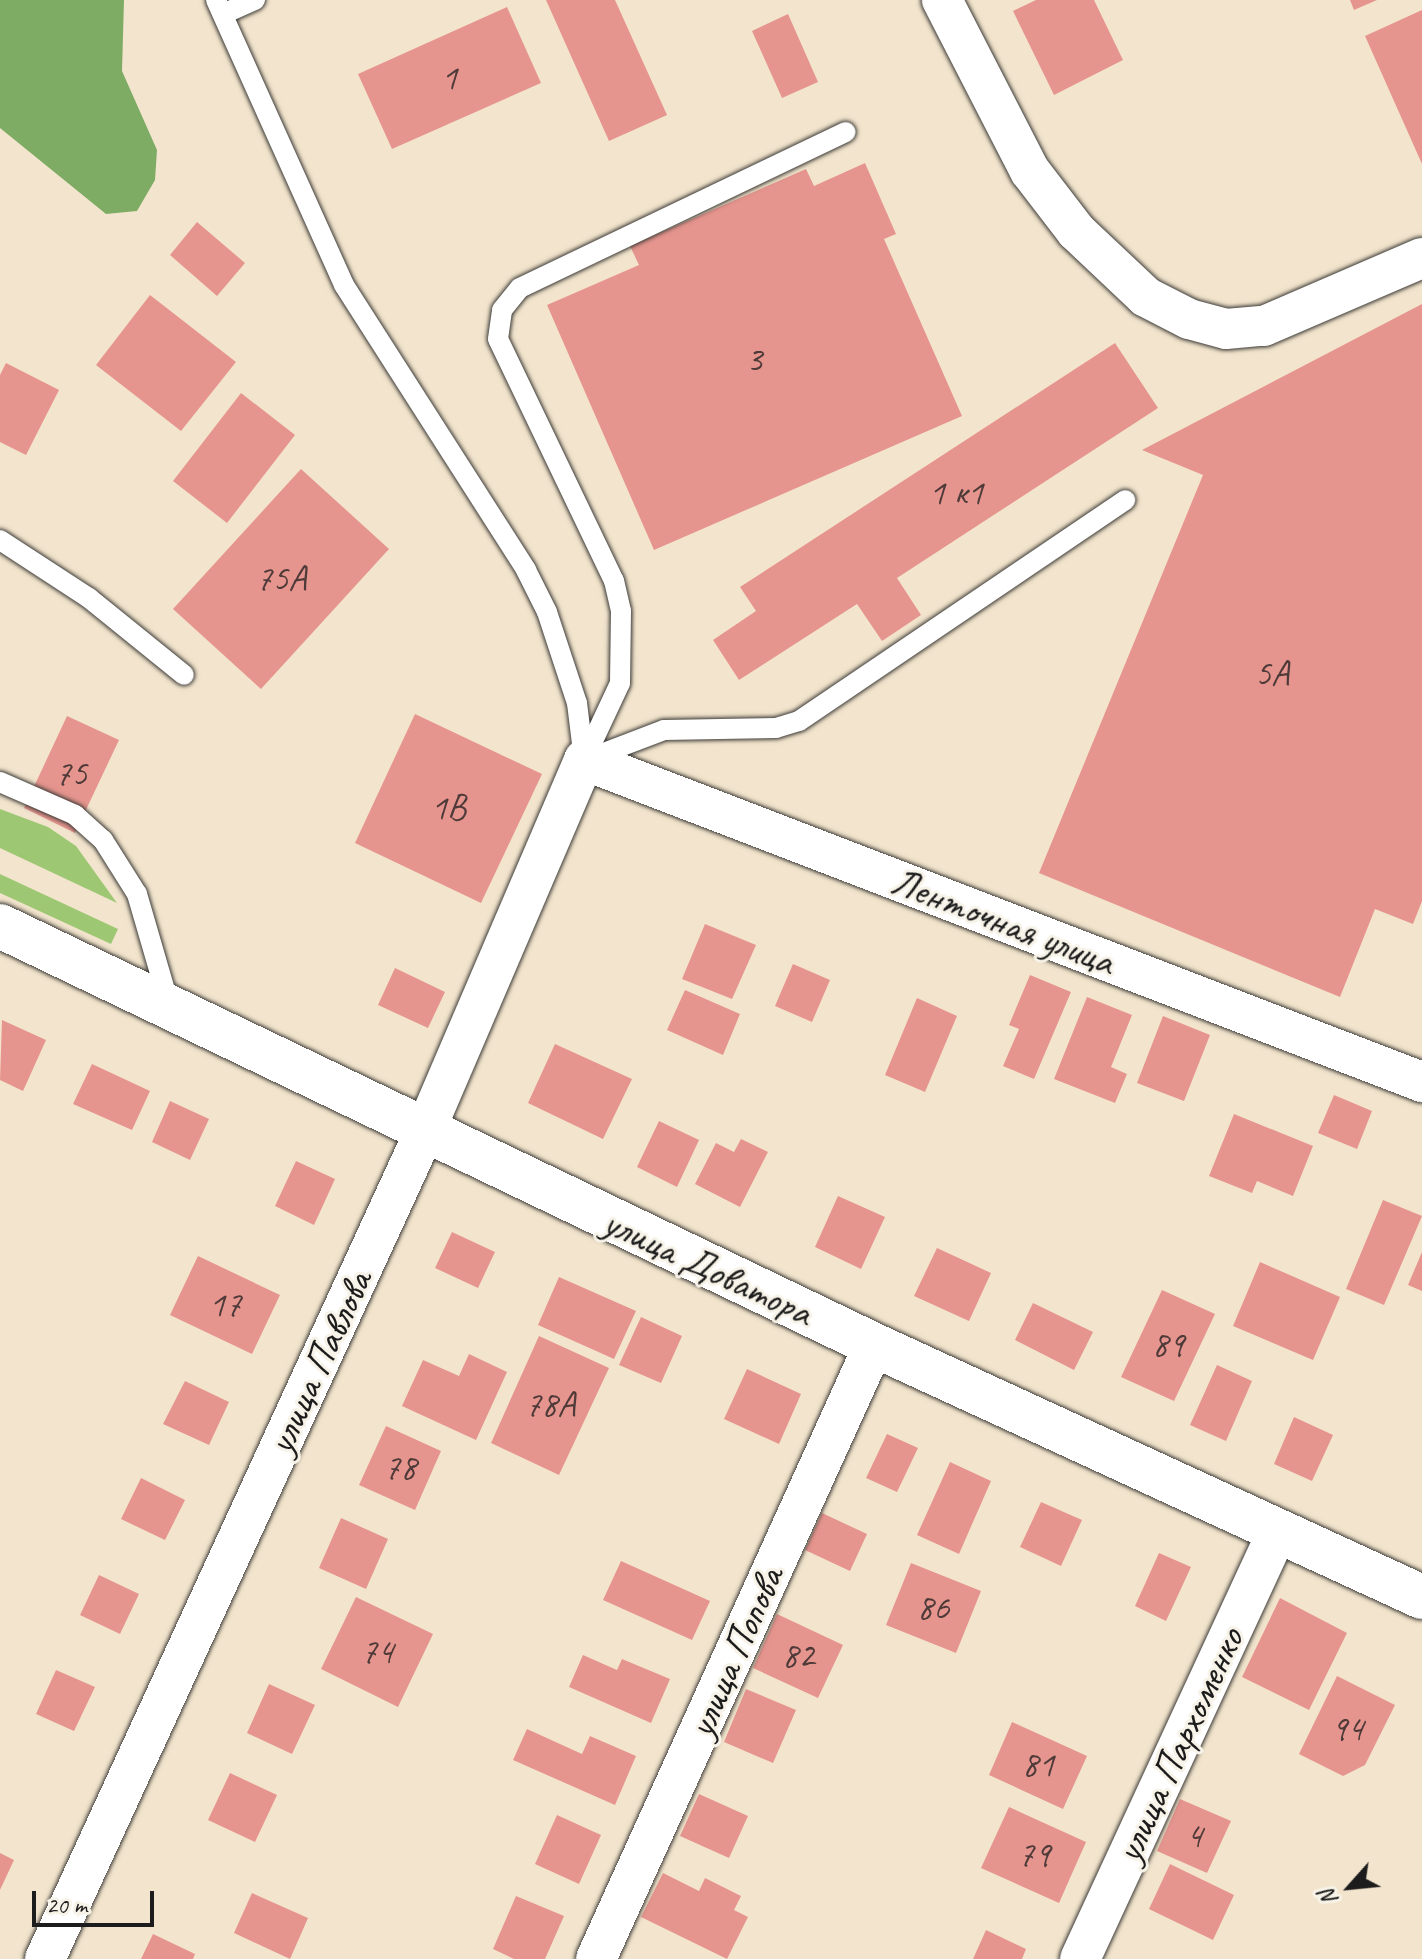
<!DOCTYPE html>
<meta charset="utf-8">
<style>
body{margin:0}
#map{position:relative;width:1422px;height:1959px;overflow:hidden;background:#f3e5cd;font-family:Caveat,sans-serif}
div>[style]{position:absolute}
.green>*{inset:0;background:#9ec773}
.forest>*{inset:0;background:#7eac65}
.building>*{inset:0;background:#e6958e}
.roads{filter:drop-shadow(0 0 2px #3c3a37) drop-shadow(0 0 2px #3c3a37)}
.service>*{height:20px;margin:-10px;padding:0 10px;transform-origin:10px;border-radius:10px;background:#fff}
.minor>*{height:40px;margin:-20px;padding:0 20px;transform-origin:20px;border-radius:20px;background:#fff}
.primary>*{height:44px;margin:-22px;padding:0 22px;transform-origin:22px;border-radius:22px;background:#fff}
span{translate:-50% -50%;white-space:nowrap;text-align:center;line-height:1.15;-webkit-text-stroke:6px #f7f3e8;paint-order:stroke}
.number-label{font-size:36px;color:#4e3a38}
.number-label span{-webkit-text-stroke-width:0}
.street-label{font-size:40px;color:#1c1c1c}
.north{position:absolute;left:1310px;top:1847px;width:80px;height:80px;-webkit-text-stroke:6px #f7f3e8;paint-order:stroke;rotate:243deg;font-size:22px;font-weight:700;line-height:32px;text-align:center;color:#1c1c1c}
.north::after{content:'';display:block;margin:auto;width:28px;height:36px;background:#1c1c1c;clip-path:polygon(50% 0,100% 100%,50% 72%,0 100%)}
.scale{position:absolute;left:32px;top:1891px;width:122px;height:36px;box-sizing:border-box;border:4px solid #1c1c1c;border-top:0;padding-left:10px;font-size:24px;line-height:28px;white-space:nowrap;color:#1c1c1c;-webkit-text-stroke:6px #f7f3e8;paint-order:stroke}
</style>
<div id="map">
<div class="green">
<i style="clip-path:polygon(0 809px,48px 827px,76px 846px,117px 903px,0 848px)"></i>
<i style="clip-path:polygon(0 874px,118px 929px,111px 944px,0 893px)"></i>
</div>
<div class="forest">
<i style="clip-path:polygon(0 0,124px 0,122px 71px,157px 150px,155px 180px,137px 211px,106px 214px,0 128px)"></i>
</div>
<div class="building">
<i style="clip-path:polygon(546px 0,615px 0,667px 115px,609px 141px)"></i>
<i style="clip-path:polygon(1036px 0,1094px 0,1123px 60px,1054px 95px,1013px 11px)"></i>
<i style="clip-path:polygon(1350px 0,1377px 0,1354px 10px)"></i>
<i style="clip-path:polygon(507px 7px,541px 83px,392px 149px,358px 74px)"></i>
<i style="clip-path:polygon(1422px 10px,1422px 164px,1365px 36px)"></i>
<i style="clip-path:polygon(788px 14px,818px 82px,782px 98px,752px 31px)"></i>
<i style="clip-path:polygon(865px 163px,896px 234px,884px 239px,962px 416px,654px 550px,547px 305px,639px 265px,630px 246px,806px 169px,814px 186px)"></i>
<i style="clip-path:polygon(197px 222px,245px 263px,217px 296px,170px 255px)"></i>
<i style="clip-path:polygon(150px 295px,236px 362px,181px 431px,96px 365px)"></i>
<i style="clip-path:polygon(1422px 304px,1422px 901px,1413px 924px,1375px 909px,1340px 997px,1039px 873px,1203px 475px,1142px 450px)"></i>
<i style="clip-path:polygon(1115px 343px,1158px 408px,897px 578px,921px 615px,882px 641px,857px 604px,739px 680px,713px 640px,756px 611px,740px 587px)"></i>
<i style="clip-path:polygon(6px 363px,59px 390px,26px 455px,0 442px,0 375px)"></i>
<i style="clip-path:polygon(241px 393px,295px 435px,227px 523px,173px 481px)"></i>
<i style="clip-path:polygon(301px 469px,389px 549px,261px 689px,173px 609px)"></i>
<i style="clip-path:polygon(415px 714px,542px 774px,481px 903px,355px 843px)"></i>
<i style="clip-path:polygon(67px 716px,119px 740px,75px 833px,24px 808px)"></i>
<i style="clip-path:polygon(705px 924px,756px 945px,732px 999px,682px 979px)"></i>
<i style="clip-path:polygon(793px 964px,830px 980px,812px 1022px,775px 1006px)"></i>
<i style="clip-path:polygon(395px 968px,445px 992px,428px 1028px,378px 1005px)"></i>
<i style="clip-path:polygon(1030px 975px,1071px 992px,1034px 1079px,1003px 1066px,1019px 1029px,1009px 1025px)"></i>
<i style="clip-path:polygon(685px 990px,740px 1014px,723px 1055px,667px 1030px)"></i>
<i style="clip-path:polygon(1087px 997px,1132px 1015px,1111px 1067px,1127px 1074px,1115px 1103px,1054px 1079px)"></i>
<i style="clip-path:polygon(917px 998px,957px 1016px,925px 1092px,885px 1075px)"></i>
<i style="clip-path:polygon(1163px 1016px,1210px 1035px,1184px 1101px,1137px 1083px)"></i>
<i style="clip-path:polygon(2px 1020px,46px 1040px,23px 1091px,0 1080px)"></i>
<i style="clip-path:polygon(555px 1044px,632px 1079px,603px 1139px,528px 1103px)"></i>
<i style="clip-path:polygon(92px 1064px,150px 1091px,132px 1130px,73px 1104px)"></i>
<i style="clip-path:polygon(1334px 1095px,1372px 1111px,1357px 1149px,1318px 1133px)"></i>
<i style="clip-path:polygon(170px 1101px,209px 1119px,190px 1160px,152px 1142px)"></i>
<i style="clip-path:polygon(1234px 1114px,1313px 1146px,1293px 1196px,1257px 1181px,1252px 1193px,1209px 1176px)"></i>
<i style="clip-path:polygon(659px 1121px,699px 1140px,677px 1187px,637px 1167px)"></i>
<i style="clip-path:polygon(741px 1139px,768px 1152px,740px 1207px,695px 1184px,716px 1143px,734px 1152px)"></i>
<i style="clip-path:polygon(296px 1161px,335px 1179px,314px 1225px,275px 1206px)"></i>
<i style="clip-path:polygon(838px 1196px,885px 1217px,861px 1269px,815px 1247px)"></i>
<i style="clip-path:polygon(1383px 1200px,1422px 1216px,1384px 1305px,1346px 1289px)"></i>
<i style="clip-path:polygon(452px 1232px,495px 1252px,478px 1288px,435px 1268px)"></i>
<i style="clip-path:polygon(937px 1248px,991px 1273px,969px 1321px,914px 1296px)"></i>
<i style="clip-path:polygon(1422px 1252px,1422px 1291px,1408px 1285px)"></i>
<i style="clip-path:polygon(198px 1256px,280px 1295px,252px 1354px,170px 1315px)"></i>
<i style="clip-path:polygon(1260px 1262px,1340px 1297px,1313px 1360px,1233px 1326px)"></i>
<i style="clip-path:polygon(559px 1277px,636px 1311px,614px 1359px,538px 1325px)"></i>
<i style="clip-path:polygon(1162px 1290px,1215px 1314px,1174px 1401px,1121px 1377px)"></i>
<i style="clip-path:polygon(1033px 1303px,1093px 1332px,1074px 1370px,1015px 1340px)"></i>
<i style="clip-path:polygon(641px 1317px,682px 1336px,661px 1383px,619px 1365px)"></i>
<i style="clip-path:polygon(539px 1336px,609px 1368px,559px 1475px,491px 1443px)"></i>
<i style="clip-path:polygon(469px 1354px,507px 1372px,476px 1440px,402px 1406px,423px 1360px,459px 1376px)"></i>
<i style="clip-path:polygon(1217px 1365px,1252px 1381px,1226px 1441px,1190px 1425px)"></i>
<i style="clip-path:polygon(747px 1369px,801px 1394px,779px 1444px,724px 1419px)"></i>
<i style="clip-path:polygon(185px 1381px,229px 1402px,209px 1445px,163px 1424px)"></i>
<i style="clip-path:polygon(1294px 1417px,1333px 1435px,1312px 1481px,1274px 1464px)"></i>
<i style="clip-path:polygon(386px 1426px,441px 1451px,415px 1510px,359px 1485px)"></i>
<i style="clip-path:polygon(887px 1434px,918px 1448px,897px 1492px,866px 1478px)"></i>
<i style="clip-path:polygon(950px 1462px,991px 1481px,959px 1554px,917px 1535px)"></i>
<i style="clip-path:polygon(141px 1478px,185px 1500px,165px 1540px,121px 1519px)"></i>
<i style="clip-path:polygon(1041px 1502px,1082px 1520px,1061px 1566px,1020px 1547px)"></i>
<i style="clip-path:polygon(822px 1513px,867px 1534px,850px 1571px,805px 1550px)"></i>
<i style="clip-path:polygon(341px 1518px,388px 1539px,366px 1589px,319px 1568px)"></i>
<i style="clip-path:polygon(1159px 1553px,1191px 1567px,1166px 1621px,1135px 1606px)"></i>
<i style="clip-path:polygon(621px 1561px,710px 1601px,692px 1640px,603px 1600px)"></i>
<i style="clip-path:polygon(911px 1563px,981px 1591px,956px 1653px,886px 1625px)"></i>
<i style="clip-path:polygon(99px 1575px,139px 1594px,120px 1634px,80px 1615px)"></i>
<i style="clip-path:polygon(356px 1597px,433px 1634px,398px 1707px,321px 1669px)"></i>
<i style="clip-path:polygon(1280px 1598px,1347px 1633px,1309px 1710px,1242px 1677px)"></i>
<i style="clip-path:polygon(777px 1614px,843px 1645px,818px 1698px,753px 1668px)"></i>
<i style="clip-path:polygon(583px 1655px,617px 1670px,622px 1659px,670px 1679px,651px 1723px,569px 1687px)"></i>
<i style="clip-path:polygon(56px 1670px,95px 1687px,74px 1731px,36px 1714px)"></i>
<i style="clip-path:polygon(1337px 1676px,1395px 1705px,1365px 1765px,1343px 1776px,1299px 1754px)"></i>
<i style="clip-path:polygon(269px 1684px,315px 1705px,292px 1754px,247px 1733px)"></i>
<i style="clip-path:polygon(746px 1689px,796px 1710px,773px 1763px,724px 1742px)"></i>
<i style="clip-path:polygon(1012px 1722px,1087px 1756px,1063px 1809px,989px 1775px)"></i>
<i style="clip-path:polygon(527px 1729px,582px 1754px,590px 1736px,636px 1756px,615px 1805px,513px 1760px)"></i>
<i style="clip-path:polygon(230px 1773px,277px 1795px,255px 1842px,208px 1820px)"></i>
<i style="clip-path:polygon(699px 1794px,748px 1816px,729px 1858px,680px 1836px)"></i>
<i style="clip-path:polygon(1180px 1799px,1231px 1821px,1207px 1873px,1157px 1851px)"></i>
<i style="clip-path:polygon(1009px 1807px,1086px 1842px,1059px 1903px,981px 1868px)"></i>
<i style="clip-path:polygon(557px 1815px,601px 1835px,579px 1884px,535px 1864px)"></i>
<i style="clip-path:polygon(0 1853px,14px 1860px,0 1890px)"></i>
<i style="clip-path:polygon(1170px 1864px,1234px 1895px,1213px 1940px,1149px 1909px)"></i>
<i style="clip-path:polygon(663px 1873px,699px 1891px,705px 1878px,741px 1896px,734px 1910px,748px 1917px,727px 1959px,641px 1917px)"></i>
<i style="clip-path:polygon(252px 1893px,308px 1918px,290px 1959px,234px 1933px)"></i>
<i style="clip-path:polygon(516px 1896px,564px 1916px,545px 1959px,514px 1959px,493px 1949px)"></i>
<i style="clip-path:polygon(986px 1930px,1026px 1949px,1022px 1959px,973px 1959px)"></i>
<i style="clip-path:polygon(153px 1934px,195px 1954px,193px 1959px,141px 1959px)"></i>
</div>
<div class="roads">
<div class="service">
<i style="left:216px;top:0;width:312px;rotate:65.8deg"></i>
<i style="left:344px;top:285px;width:338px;rotate:57.4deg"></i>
<i style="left:526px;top:570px;width:47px;rotate:63.4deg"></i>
<i style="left:547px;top:612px;width:96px;rotate:71.8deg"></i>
<i style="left:577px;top:703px;width:57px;rotate:83deg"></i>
<i style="left:223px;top:14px;width:35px;rotate:-24deg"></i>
<i style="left:0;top:540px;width:106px;rotate:33.1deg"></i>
<i style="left:89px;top:598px;width:122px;rotate:39deg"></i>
<i style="left:588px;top:759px;width:81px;rotate:-20.9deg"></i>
<i style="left:664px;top:730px;width:112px;rotate:-1deg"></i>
<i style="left:776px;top:728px;width:24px;rotate:-17deg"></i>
<i style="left:799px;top:721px;width:394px;rotate:-34.1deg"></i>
<i style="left:584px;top:760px;width:85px;rotate:-64.9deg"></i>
<i style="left:620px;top:683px;width:72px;rotate:-89.2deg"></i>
<i style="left:621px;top:611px;width:31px;rotate:-103deg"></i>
<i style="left:614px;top:581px;width:268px;rotate:-115.6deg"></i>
<i style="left:498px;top:339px;width:29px;rotate:-82deg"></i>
<i style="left:502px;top:310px;width:28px;rotate:-51deg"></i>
<i style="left:520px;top:288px;width:361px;rotate:-25.6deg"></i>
<i style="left:0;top:782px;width:82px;rotate:23.7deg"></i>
<i style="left:75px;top:815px;width:38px;rotate:42deg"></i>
<i style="left:103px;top:840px;width:64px;rotate:57.8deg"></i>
<i style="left:137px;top:894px;width:115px;rotate:73.8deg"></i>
</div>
<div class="minor">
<i style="left:942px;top:0;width:192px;rotate:62.8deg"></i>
<i style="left:1030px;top:171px;width:76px;rotate:52.5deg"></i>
<i style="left:1076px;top:231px;width:96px;rotate:43.3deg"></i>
<i style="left:1146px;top:297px;width:48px;rotate:27.1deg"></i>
<i style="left:1189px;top:319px;width:38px;rotate:15deg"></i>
<i style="left:1226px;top:329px;width:38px;rotate:-5deg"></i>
<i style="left:1264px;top:326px;width:172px;rotate:-23.3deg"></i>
<i style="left:45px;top:1959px;width:911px;rotate:-65.35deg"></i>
<i style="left:425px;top:1131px;width:404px;rotate:-66.8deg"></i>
<i style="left:584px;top:760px;width:898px;rotate:21.02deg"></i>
<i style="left:596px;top:1959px;width:674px;rotate:-65.64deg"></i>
<i style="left:1080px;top:1959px;width:472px;rotate:-65.2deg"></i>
</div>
<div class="primary">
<i style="left:0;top:926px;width:969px;rotate:25.61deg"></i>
<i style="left:874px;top:1345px;width:603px;rotate:24.7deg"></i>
</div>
</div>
<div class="number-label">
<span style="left:449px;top:78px">1</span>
<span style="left:754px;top:360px">3</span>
<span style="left:956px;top:493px">1 к1</span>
<span style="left:281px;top:579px">75А</span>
<span style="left:1272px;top:674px">5А</span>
<span style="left:71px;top:774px">75</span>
<span style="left:448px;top:808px">1В</span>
<span style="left:225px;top:1305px">17</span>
<span style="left:1168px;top:1345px">89</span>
<span style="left:550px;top:1405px">78А</span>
<span style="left:400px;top:1468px">78</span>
<span style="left:933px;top:1608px">86</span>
<span style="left:377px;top:1652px">74</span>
<span style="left:798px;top:1656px">82</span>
<span style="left:1347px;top:1729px">94</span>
<span style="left:1038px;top:1765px">81</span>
<span style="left:1194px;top:1836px">4</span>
<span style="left:1034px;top:1855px">79</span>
</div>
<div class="street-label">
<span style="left:1003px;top:921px;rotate:21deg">Ленточная улица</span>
<span style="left:708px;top:1267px;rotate:25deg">улица Доватора</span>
<span style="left:319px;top:1362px;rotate:-65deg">улица Павлова</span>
<span style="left:735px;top:1652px;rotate:-66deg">улица Попова</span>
<span style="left:1179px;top:1745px;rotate:-65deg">улица Пархоменко</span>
</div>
<div class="north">N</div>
<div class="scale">20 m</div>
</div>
